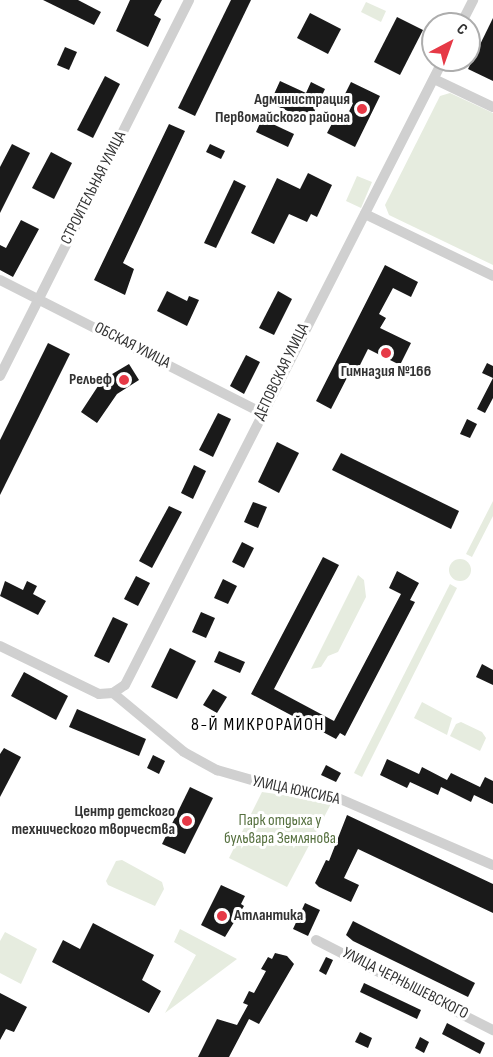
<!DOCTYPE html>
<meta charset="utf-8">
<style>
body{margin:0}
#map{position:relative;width:493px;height:1057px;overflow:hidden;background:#fff;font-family:"Sofia Sans Condensed",sans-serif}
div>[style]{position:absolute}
.green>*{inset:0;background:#e6ecdf}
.round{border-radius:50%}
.building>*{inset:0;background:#1a1a1a}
.minor>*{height:10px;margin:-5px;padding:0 5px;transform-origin:5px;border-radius:5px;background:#d0d0d0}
.dots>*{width:16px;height:16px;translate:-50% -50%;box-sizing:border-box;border:3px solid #fff;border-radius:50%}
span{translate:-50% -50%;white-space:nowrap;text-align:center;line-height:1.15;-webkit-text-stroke:6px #fff;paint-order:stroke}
.poi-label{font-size:16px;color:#333;font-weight:700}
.right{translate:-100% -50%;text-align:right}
.left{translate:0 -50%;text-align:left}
.street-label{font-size:16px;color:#333}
.park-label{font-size:16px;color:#56703f}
.neighbourhood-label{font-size:18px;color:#000;letter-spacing:1.5px}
.north{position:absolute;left:421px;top:12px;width:60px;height:60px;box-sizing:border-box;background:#fff;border:2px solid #adadad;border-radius:50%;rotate:41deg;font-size:16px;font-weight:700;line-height:24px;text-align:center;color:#333}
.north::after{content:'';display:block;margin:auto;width:21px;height:27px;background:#e63946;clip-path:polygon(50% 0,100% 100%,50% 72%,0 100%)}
</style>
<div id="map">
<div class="green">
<i style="clip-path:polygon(366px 2px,386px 11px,381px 22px,361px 12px)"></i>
<i style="clip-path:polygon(450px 93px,493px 113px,493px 265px,389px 215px,385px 205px,440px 96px)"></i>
<i style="clip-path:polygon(357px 176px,372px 182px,361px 208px,346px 201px)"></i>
<i style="clip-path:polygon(493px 501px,493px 516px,472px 557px,466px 554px)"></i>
<i class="round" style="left:449px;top:559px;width:22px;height:22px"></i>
<i style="clip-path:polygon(358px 575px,364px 580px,366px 597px,338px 652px,328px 656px,321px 667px,311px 669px)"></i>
<i style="clip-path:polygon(450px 584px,457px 588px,362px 777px,354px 773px)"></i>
<i style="clip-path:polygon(422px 702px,452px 718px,447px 735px,414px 718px)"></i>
<i style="clip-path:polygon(461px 722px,482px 732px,486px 738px,480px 751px,450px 736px,456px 724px)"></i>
<i style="clip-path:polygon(262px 792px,332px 802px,287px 887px,229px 858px)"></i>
<i style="clip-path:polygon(122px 860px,162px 882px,164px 889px,155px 906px,108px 885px,106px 881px,116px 861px)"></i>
<i style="clip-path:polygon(180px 929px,237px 959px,165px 1013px,196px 955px,174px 942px)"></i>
<i style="clip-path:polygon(5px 932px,37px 949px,21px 984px,0 973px,0 941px)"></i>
</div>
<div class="building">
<i style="clip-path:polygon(43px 0,78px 0,101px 12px,94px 25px)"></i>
<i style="clip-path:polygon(130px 0,162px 0,154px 15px,161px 19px,148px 47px,116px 31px)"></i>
<i style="clip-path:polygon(231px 0,251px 0,195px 116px,178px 108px)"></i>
<i style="clip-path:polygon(310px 13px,341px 29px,328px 54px,297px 38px)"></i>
<i style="clip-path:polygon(397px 17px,423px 30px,400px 75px,374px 62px)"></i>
<i style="clip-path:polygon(493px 18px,493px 81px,468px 69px)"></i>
<i style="clip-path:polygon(65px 47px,77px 52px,69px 70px,57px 65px)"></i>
<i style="clip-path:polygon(105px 76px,120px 84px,93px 138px,77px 130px)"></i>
<i style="clip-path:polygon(280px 81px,306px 93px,311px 82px,325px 89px,310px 121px,270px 103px)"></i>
<i style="clip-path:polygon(351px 82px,380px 96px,355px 147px,327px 133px,336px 116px,345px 120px,353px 103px,343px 98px)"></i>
<i style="clip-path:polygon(262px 119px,294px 134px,288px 147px,256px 132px)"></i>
<i style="clip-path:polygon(169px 124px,185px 131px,123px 263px,134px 269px,125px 295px,94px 280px)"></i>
<i style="clip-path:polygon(12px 144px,30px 153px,0 213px,0 167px)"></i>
<i style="clip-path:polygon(210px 144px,225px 151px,221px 159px,206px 152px)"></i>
<i style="clip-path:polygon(51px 152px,72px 163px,54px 199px,32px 188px)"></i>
<i style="clip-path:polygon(308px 173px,332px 185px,317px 217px,311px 214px,307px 222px,289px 214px,274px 244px,251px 233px,277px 178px,300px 189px)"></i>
<i style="clip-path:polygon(234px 180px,246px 186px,216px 248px,204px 243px)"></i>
<i style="clip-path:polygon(21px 220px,39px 229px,13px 277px,0 270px,0 245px,6px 248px)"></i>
<i style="clip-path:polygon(385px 265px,418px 282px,411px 297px,393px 288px,379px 314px,386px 318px,380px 328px,411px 343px,400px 365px,368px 349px,358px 369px,353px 366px,331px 409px,316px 401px)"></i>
<i style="clip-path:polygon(167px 291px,187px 301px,189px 296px,199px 300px,187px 326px,157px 311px)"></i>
<i style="clip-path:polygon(278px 291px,292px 299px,274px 335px,259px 328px)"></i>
<i style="clip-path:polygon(48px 343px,70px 354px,0 495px,0 440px)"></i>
<i style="clip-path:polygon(246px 355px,260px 362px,244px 394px,230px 386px)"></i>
<i style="clip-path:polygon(487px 363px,493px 366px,493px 398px,485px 413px,477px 409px,493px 378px,482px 373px)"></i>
<i style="clip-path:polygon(129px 364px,139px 380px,117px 394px,97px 423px,81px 412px,102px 380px)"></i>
<i style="clip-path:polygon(218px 413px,231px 419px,213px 457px,199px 450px)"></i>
<i style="clip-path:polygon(467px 419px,477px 424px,470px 438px,460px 434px)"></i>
<i style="clip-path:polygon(277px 442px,299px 453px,279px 493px,258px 482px)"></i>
<i style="clip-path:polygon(341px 453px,459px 511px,451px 529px,332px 470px)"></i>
<i style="clip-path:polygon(194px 465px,206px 471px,193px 499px,181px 493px)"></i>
<i style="clip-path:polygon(253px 502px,267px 507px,258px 528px,244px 522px)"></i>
<i style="clip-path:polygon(169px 506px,182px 512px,152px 568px,139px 561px)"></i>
<i style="clip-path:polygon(242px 542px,254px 548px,244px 568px,232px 562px)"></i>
<i style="clip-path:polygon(323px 557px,339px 565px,274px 689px,334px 721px,401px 594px,389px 588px,397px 571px,419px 583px,410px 600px,415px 602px,345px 736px,340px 733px,336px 739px,251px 694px)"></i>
<i style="clip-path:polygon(136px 576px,150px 583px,138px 606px,124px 599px)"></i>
<i style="clip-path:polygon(223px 579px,237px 586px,228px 604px,214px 598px)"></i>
<i style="clip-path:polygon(5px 581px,23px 590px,27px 581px,37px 586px,33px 594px,46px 601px,38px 615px,0 596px)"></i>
<i style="clip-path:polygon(201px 612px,215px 618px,206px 638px,192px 632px)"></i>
<i style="clip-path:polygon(113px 617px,128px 624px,109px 663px,94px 656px)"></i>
<i style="clip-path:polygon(170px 648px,196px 661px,177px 699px,151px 687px)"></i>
<i style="clip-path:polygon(219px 651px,245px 662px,240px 673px,214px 662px)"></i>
<i style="clip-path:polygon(482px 664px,493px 670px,493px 685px,476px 677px)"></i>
<i style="clip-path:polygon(24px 672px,68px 696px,56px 720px,11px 696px)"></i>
<i style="clip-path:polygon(213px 689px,227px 697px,217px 713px,203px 705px)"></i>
<i style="clip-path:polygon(77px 709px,146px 739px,139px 756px,69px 727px)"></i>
<i style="clip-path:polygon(4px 748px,21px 757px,0 797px,0 754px)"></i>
<i style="clip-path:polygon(153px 755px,165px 761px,159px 774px,147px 768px)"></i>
<i style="clip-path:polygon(387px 759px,419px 774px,422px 767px,447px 780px,451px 773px,480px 787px,485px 777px,493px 781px,493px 804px,474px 795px,471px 802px,441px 787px,438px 795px,410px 782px,407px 788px,380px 775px)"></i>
<i style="clip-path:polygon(326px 765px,341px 773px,336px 782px,321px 775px)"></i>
<i style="clip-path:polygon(190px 787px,213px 798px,185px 854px,162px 844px)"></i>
<i style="clip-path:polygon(347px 815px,493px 884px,493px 913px,358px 849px,344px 878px,359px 885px,351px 902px,319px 887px,315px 883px,326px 860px,329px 861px)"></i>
<i style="clip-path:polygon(221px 885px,245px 896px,241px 904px,244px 906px,225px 937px,201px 925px)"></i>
<i style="clip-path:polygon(305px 903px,320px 910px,308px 936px,293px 929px)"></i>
<i style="clip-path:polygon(353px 921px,475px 983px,468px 997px,353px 941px,346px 935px)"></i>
<i style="clip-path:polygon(93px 923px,154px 955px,142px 980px,161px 991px,149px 1013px,52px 962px,63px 940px,80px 949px)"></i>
<i style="clip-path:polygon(275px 953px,287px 956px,294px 964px,259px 1024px,249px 1019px,229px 1057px,198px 1057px,217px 1019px,237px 1025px,248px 1005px,243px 1003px,249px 991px,254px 993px,266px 971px,261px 969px,268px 957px,272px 959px)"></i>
<i style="clip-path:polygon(326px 957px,333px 960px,326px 975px,319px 971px)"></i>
<i style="clip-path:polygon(364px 983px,421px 1010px,417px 1019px,360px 992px)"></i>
<i style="clip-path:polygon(0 993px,27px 1007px,14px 1032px,6px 1029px,0 1040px)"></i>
<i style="clip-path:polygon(447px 1023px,485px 1043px,480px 1054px,442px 1034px)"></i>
<i style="clip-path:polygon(360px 1032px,372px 1038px,368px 1048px,355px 1042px)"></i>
<i style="clip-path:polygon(420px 1037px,429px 1042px,424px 1053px,415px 1048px)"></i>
</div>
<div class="minor">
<i style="left:461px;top:24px;width:27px;rotate:-63deg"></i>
<i style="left:434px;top:79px;width:65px;rotate:25.4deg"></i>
<i style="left:365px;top:214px;width:142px;rotate:25.8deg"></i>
<i style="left:0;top:280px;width:294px;rotate:26.9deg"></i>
<i style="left:0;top:376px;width:421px;rotate:-63.3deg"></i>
<i style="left:0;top:646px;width:110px;rotate:25.9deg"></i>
<i style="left:99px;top:694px;width:14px;rotate:-4deg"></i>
<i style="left:113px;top:693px;width:14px;rotate:-34deg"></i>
<i style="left:125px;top:685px;width:701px;rotate:-63.03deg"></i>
<i style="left:113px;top:693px;width:92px;rotate:39.7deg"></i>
<i style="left:184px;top:752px;width:38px;rotate:29deg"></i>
<i style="left:217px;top:770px;width:54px;rotate:16.1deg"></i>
<i style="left:269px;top:785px;width:63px;rotate:9.2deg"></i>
<i style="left:331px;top:795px;width:176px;rotate:23.4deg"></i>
<i style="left:316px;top:940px;width:199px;rotate:27deg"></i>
</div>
<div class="dots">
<i style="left:362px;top:109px;background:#e63946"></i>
<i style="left:386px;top:353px;background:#e63946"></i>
<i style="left:124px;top:380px;background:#e63946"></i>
<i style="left:187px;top:821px;background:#e63946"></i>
<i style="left:222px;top:916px;background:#e63946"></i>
</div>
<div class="poi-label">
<span class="right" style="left:350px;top:109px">Администрация<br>Первомайского района</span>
<span style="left:386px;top:372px">Гимназия №166</span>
<span class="right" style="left:112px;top:380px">Рельеф</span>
<span class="right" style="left:175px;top:821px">Центр детского<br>технического творчества</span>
<span class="left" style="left:234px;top:916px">Атлантика</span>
</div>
<div class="street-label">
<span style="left:94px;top:188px;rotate:-63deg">СТРОИТЕЛЬНАЯ УЛИЦА</span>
<span style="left:132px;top:346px;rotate:27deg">ОБСКАЯ УЛИЦА</span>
<span style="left:282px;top:372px;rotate:-64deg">ДЕПОВСКАЯ УЛИЦА</span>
<span style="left:296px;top:791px;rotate:12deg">УЛИЦА ЮЖСИБА</span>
<span style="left:405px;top:984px;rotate:27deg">УЛИЦА ЧЕРНЫШЕВСКОГО</span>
</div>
<div class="park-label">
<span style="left:280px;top:830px">Парк отдыха у<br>бульвара Землянова</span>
</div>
<div class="neighbourhood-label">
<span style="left:258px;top:725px">8-Й МИКРОРАЙОН</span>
</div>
<div class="north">С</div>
</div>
